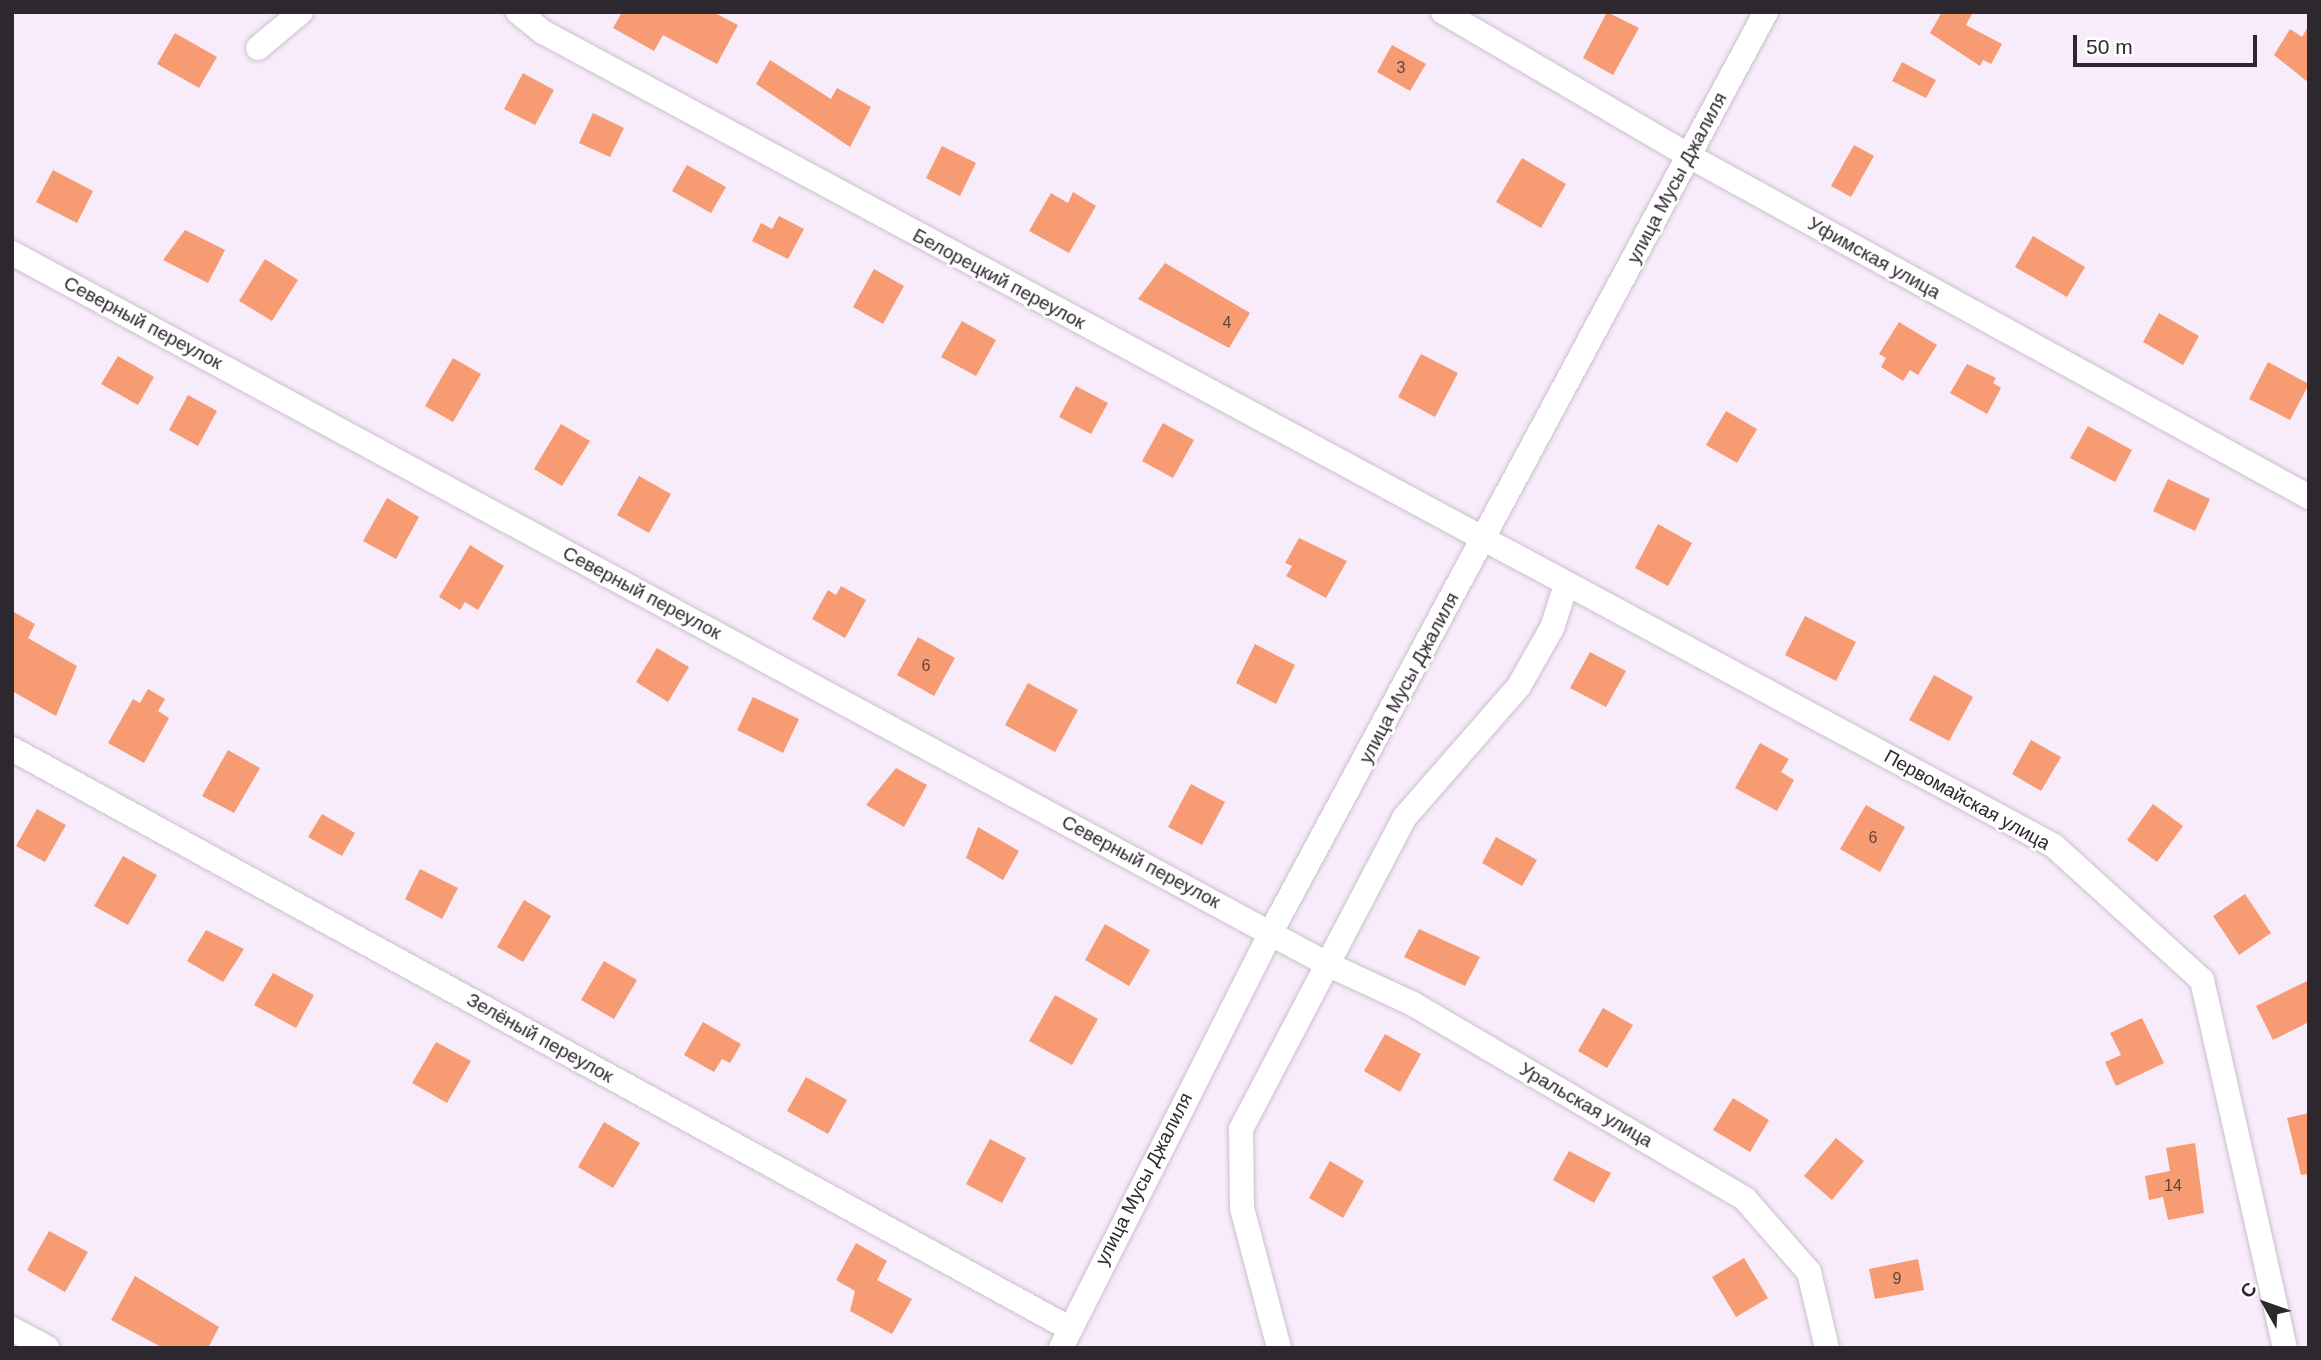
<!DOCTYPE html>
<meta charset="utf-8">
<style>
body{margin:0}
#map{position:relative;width:2321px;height:1360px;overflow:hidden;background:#f8ecfb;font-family:Helvetica,sans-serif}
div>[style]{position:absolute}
.building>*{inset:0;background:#f79b72}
.roads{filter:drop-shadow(0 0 2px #cbbfcd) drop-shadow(0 0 2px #cbbfcd)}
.minor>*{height:24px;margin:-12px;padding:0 12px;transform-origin:12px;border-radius:12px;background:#fff}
span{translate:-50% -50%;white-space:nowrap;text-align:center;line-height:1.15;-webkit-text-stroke:5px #fff;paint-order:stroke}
.number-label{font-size:16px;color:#60453f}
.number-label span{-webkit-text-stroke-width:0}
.street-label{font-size:19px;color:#2d282e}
.frame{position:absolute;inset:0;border:14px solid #2d282e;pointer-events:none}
.north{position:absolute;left:2230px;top:1269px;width:70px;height:70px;-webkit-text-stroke:5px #fff;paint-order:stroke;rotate:310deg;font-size:19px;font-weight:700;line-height:28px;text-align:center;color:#2d282e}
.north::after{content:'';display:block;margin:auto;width:24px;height:32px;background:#2d282e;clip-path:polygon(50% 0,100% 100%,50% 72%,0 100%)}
.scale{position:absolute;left:2073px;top:35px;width:184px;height:32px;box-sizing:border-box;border:4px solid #2d282e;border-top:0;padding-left:9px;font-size:21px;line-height:24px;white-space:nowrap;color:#2d282e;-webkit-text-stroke:5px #fff;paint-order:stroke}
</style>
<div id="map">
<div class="building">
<i style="clip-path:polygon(622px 12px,713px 12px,738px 25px,717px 64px,663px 35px,654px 51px,613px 28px)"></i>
<i style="clip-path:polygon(1607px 12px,1639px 28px,1613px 75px,1583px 58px)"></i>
<i style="clip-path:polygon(1942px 12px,1973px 12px,1966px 25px,2002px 44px,1991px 64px,1983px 60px,1980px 66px,1930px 33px)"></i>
<i style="clip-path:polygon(2309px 25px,2309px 83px,2274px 55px,2290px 29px,2302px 37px)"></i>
<i style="clip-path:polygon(175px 33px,217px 57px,199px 88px,157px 64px)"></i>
<i style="clip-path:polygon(1392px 45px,1426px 64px,1410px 91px,1377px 72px)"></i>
<i style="clip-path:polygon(770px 60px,831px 99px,837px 88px,871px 107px,850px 147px,756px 84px)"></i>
<i style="clip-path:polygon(1902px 62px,1936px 80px,1926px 98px,1892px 81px)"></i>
<i style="clip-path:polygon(523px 73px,554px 90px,535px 125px,504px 109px)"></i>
<i style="clip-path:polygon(593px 113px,624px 128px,610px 157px,579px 143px)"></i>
<i style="clip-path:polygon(1854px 145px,1874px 156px,1851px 197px,1831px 186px)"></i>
<i style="clip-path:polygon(942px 146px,976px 163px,960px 196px,926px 178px)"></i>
<i style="clip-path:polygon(1522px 158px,1566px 184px,1541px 228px,1496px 202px)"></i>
<i style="clip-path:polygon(687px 165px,726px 187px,711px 213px,672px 191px)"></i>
<i style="clip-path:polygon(53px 170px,93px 191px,77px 223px,36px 202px)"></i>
<i style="clip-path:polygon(1073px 192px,1096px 206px,1069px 253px,1029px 231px,1051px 193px,1068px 203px)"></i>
<i style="clip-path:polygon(779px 216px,804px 229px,788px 259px,752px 241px,761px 223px,772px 229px)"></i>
<i style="clip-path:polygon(185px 230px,225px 250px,208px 283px,163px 260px)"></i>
<i style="clip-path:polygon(2033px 236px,2085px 267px,2067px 297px,2015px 267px)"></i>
<i style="clip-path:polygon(265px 259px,298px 280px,272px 321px,239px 301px)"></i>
<i style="clip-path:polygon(1165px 263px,1250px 313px,1229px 348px,1138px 299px)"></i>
<i style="clip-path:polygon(874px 269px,904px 286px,883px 324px,853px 307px)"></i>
<i style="clip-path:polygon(2159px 313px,2199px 336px,2183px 365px,2143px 342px)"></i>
<i style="clip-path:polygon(962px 321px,996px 340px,976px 376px,941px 357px)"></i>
<i style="clip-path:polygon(1899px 322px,1937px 345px,1918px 375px,1910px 370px,1903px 381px,1881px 367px,1886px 358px,1879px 354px)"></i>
<i style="clip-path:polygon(1421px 354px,1458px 373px,1435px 417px,1398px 397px)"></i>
<i style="clip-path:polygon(118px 356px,154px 377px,138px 405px,101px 384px)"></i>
<i style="clip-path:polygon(453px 358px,481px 374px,453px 422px,425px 406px)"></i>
<i style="clip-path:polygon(2268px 362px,2309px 384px,2290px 420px,2249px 399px)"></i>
<i style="clip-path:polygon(1967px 364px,1996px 378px,1993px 383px,2001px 388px,1987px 414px,1950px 393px)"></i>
<i style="clip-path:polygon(1076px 386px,1108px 403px,1091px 434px,1059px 417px)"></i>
<i style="clip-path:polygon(188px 395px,217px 411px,198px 446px,169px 430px)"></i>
<i style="clip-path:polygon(1726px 411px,1757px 429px,1737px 463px,1706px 445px)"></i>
<i style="clip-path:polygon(1163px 423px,1194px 440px,1173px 478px,1142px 461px)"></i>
<i style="clip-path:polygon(561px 424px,590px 441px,562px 486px,534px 469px)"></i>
<i style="clip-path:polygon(2088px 426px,2132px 450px,2115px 482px,2070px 458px)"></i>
<i style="clip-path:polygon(639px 476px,671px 494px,649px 533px,617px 515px)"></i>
<i style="clip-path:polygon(2168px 479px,2210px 499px,2195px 531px,2153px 511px)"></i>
<i style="clip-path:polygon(387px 498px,419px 517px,396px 559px,363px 541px)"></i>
<i style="clip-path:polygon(1658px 524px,1692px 543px,1668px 586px,1635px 568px)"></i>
<i style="clip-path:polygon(1299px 538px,1347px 561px,1326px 598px,1286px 576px,1292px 566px,1285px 563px)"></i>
<i style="clip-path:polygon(470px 545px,504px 566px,478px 610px,465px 602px,460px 610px,439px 597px)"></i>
<i style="clip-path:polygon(841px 586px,866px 600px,845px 638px,812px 619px,828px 590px,836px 595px)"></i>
<i style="clip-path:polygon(12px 611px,35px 624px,28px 638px,77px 666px,56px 716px,12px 691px)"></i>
<i style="clip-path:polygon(1805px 616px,1856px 642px,1836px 681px,1785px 655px)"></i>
<i style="clip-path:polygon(918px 637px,955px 658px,934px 696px,897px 675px)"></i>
<i style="clip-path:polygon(1255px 644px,1295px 665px,1276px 704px,1236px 683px)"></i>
<i style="clip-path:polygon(657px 648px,689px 667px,668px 702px,636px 682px)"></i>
<i style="clip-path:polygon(1590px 652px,1626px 671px,1606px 707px,1570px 688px)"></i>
<i style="clip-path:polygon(1934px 675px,1973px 697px,1949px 741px,1909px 720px)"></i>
<i style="clip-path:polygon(1028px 683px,1078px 710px,1055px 752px,1005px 725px)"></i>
<i style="clip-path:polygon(148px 689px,165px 699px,158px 711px,169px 718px,144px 763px,108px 743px,133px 699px,140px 703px)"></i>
<i style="clip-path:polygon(753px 697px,799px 719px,783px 753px,737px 730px)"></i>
<i style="clip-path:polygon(2031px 740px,2061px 757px,2041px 791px,2012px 774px)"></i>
<i style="clip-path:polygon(1760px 743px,1789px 759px,1781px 772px,1794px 780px,1777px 811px,1735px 788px)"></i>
<i style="clip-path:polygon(228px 750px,260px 768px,234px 813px,202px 796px)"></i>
<i style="clip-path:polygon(896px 768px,927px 785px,904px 827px,866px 805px)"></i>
<i style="clip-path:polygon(1191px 784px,1225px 802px,1202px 845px,1168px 827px)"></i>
<i style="clip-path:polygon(2153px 804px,2183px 826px,2157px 862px,2127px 840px)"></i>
<i style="clip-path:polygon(1866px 805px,1905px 827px,1880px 872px,1840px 849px)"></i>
<i style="clip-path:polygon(37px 809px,66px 825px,45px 862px,16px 846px)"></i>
<i style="clip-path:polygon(322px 814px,355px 833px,342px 856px,308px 837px)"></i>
<i style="clip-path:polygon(978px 827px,1019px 851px,1003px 880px,966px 858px)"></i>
<i style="clip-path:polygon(1496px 837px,1537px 860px,1522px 886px,1482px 863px)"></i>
<i style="clip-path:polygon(123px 856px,157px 875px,128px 925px,94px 906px)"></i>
<i style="clip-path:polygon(420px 869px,458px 888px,442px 919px,405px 899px)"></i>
<i style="clip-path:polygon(2245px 894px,2271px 933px,2239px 955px,2213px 916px)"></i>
<i style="clip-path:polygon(524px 900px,551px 916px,523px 962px,497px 947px)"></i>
<i style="clip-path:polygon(1105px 924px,1150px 950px,1129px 986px,1085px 960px)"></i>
<i style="clip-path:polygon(1419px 929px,1480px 957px,1465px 986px,1404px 957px)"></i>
<i style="clip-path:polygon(206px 930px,244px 949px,223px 982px,187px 961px)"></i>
<i style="clip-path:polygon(604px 961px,637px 980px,614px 1019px,581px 1000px)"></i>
<i style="clip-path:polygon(273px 973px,314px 995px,296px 1028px,254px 1005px)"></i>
<i style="clip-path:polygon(2309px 980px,2309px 1022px,2273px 1040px,2256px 1006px)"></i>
<i style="clip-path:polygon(1055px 995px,1098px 1019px,1072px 1065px,1029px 1041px)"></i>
<i style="clip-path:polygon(1603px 1008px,1633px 1025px,1607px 1068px,1578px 1051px)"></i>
<i style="clip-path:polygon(2142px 1018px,2164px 1063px,2116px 1086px,2105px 1062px,2121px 1055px,2110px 1033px)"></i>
<i style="clip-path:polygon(703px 1022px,741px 1044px,730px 1063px,722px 1059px,714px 1072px,684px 1055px)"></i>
<i style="clip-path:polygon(1385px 1034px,1421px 1054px,1400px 1092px,1364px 1071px)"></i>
<i style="clip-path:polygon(436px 1042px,471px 1061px,447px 1103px,412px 1083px)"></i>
<i style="clip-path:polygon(806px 1077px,847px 1100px,828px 1134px,787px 1111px)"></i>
<i style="clip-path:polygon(1733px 1098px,1769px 1120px,1750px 1152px,1713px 1130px)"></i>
<i style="clip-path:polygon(2309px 1113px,2309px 1174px,2301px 1175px,2287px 1118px)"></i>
<i style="clip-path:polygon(604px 1122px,640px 1143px,613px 1188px,578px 1167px)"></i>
<i style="clip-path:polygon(1836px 1138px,1864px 1161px,1832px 1200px,1804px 1176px)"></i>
<i style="clip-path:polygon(990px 1139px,1026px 1158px,1002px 1203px,966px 1184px)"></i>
<i style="clip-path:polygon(2195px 1143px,2204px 1213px,2168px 1220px,2163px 1197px,2149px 1200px,2145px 1176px,2170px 1171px,2166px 1148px)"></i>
<i style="clip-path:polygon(1569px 1151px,1611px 1173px,1594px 1203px,1553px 1180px)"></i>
<i style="clip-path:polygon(1330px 1161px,1364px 1181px,1343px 1218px,1309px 1198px)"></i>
<i style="clip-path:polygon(49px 1231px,88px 1252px,65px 1292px,27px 1270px)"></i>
<i style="clip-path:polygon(856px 1243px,887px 1261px,877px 1280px,912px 1299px,892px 1334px,850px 1311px,855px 1291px,836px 1280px)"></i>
<i style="clip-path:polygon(1744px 1258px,1768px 1298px,1736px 1317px,1712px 1277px)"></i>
<i style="clip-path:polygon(1918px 1259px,1924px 1290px,1875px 1299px,1869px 1269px)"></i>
<i style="clip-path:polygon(135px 1276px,219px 1327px,208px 1348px,163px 1348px,111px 1320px)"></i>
</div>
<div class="roads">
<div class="minor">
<i style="left:518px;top:12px;width:32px;rotate:39deg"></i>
<i style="left:543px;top:32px;width:1716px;rotate:28.31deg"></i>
<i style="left:2054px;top:846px;width:200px;rotate:42.2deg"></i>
<i style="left:2202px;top:980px;width:377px;rotate:77.3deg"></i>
<i style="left:1443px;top:12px;width:285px;rotate:30.3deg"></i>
<i style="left:1689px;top:156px;width:708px;rotate:28.81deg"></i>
<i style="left:258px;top:48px;width:56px;rotate:-39.9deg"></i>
<i style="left:12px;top:253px;width:1497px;rotate:28.4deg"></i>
<i style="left:1329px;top:965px;width:93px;rotate:24.9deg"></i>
<i style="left:1413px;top:1004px;width:385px;rotate:30.4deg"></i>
<i style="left:1745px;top:1199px;width:97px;rotate:48.8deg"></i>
<i style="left:1809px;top:1272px;width:78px;rotate:76.7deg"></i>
<i style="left:12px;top:749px;width:1203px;rotate:28.72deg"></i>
<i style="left:12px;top:1329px;width:40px;rotate:28deg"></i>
<i style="left:1061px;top:1348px;width:466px;rotate:-63.2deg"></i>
<i style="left:1271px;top:932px;width:1045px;rotate:-61.72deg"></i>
<i style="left:1279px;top:1348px;width:145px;rotate:-104.8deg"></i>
<i style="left:1242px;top:1208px;width:79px;rotate:-90.7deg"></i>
<i style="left:1241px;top:1129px;width:351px;rotate:-62.3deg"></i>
<i style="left:1404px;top:818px;width:175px;rotate:-48.9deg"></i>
<i style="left:1519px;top:686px;width:67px;rotate:-60.4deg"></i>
<i style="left:1552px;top:628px;width:45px;rotate:-72deg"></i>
</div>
</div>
<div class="number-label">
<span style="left:1401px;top:68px">3</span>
<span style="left:1227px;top:323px">4</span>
<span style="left:926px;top:666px">6</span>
<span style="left:1873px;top:838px">6</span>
<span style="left:2173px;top:1186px">14</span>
<span style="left:1897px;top:1279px">9</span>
</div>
<div class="street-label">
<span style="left:1677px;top:178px;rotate:-62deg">улица Мусы Джалиля</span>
<span style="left:1874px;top:258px;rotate:29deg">Уфимская улица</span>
<span style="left:999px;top:279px;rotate:28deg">Белорецкий переулок</span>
<span style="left:143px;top:323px;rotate:28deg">Северный переулок</span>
<span style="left:642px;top:593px;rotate:28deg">Северный переулок</span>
<span style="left:1409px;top:678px;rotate:-62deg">улица Мусы Джалиля</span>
<span style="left:1967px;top:800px;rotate:29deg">Первомайская улица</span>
<span style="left:1141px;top:862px;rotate:28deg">Северный переулок</span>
<span style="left:540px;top:1038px;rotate:29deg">Зелёный переулок</span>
<span style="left:1586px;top:1105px;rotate:30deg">Уральская улица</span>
<span style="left:1144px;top:1179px;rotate:-63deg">улица Мусы Джалиля</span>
</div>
<div class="frame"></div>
<div class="north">С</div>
<div class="scale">50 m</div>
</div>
